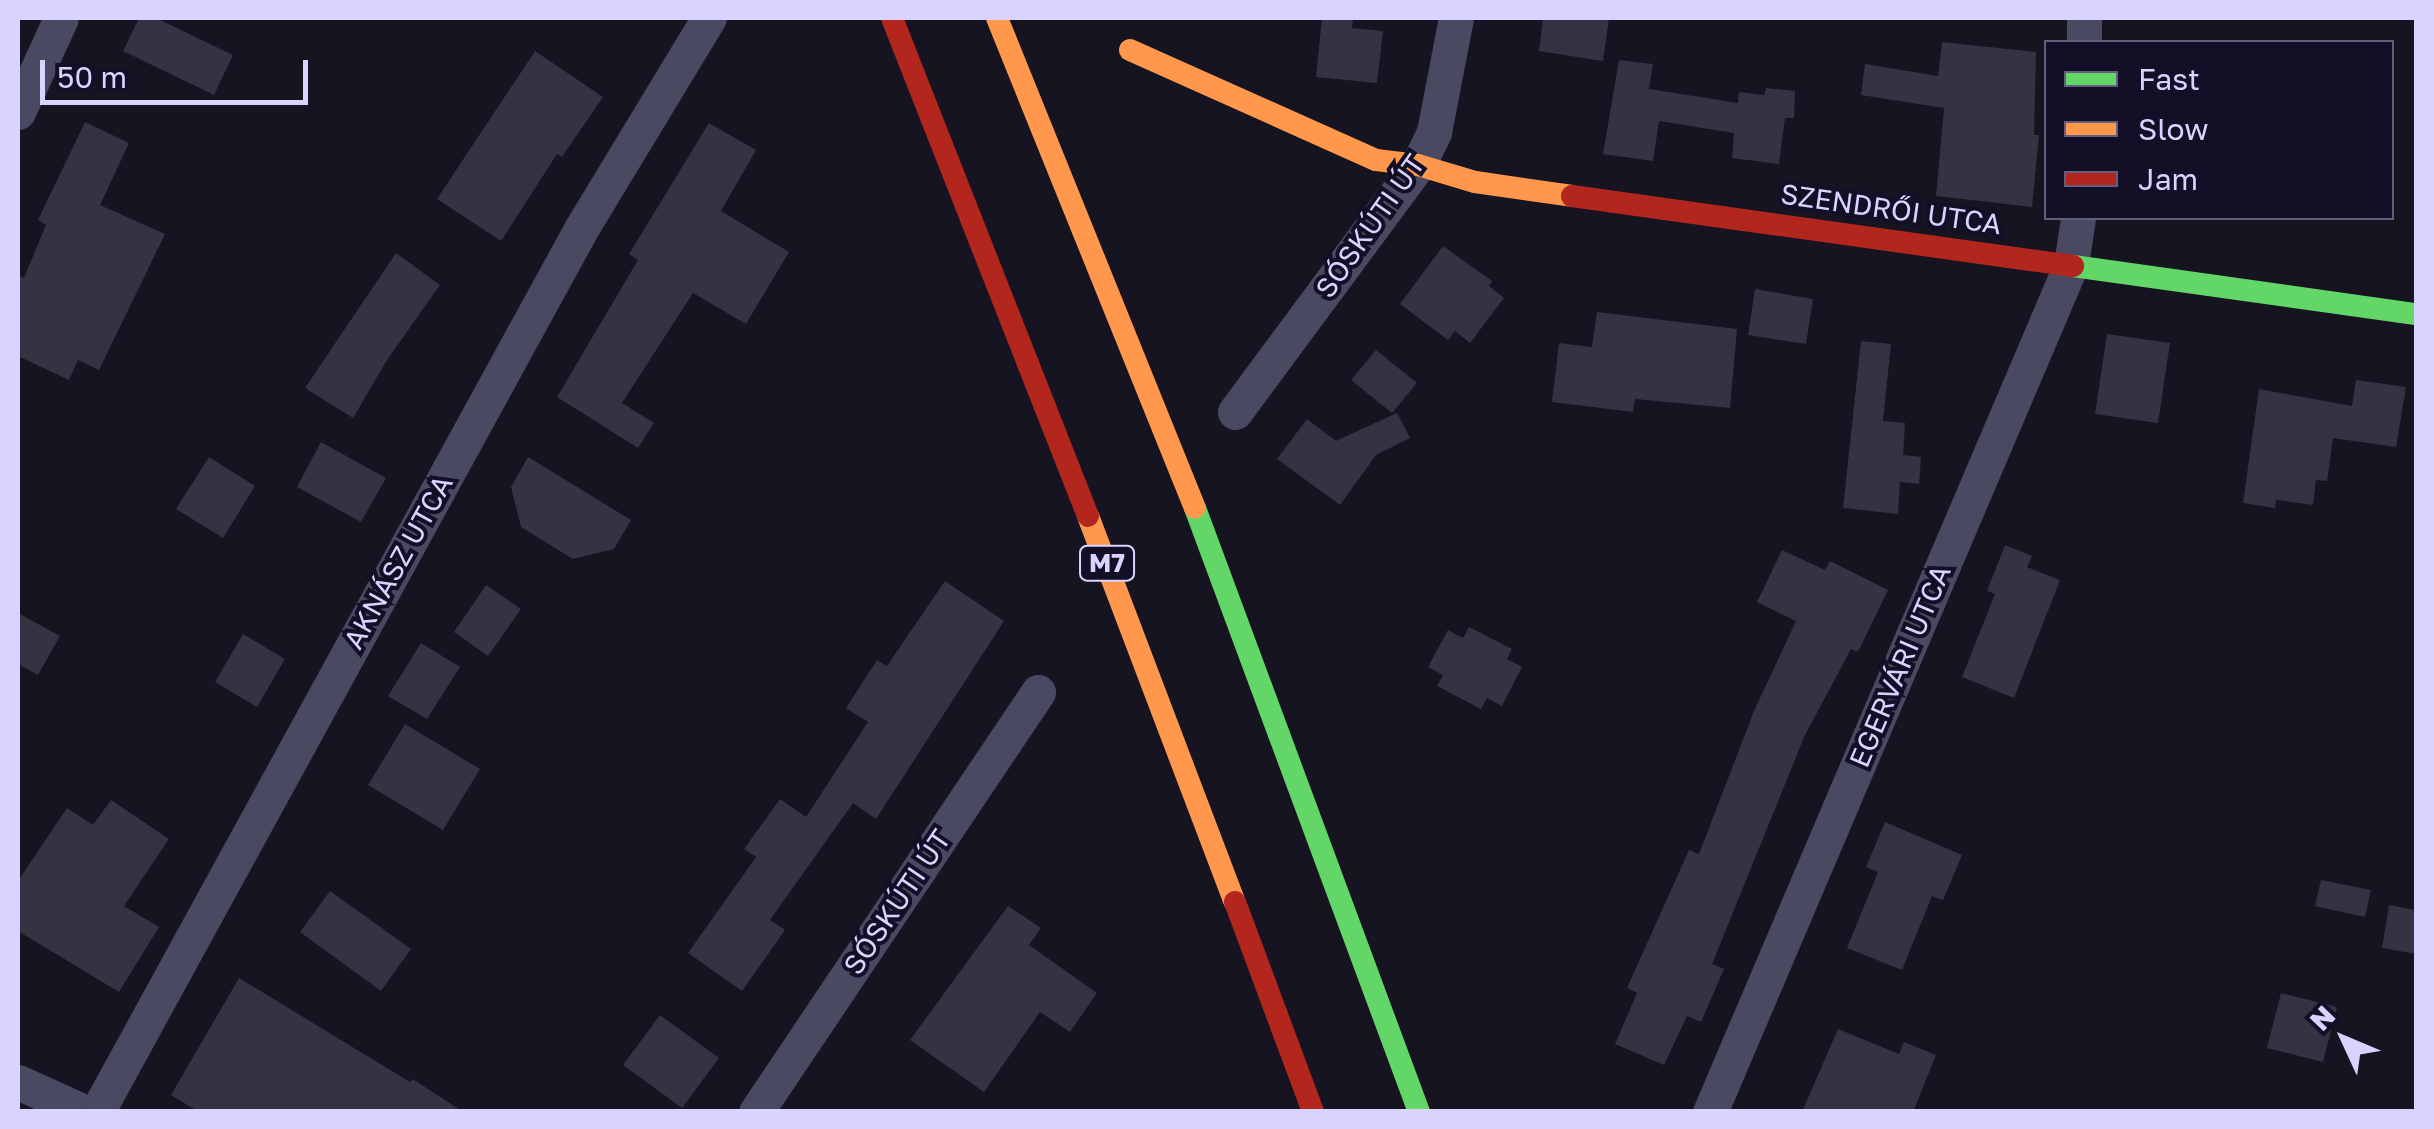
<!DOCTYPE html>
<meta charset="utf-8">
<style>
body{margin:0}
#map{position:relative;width:2434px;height:1129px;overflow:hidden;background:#161421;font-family:"Golos Text",sans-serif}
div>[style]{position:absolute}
.building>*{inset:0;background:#343243}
.street>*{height:35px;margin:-17.5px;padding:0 17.5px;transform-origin:17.5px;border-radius:17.5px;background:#4a4962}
.fast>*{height:22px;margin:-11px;padding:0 11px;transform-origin:11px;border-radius:11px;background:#63d668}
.slow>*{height:22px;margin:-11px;padding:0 11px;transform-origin:11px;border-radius:11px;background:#ff974d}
.jam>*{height:22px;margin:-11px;padding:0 11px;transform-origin:11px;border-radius:11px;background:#b3261e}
span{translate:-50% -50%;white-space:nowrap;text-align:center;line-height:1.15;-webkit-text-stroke:8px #130f26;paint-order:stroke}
.shield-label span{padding:2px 8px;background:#130f26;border:2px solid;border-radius:8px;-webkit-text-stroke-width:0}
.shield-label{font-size:25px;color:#d9d4ff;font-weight:700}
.street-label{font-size:28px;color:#d9d4ff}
.frame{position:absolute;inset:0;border:20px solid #d9d4ff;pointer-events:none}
.legend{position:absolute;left:2044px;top:40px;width:350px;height:180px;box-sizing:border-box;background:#130f26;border:2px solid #625e7d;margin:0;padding:12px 18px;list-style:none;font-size:30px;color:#d9d4ff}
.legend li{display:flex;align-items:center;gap:20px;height:50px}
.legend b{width:50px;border:2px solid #625e7d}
.north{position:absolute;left:2294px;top:989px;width:100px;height:100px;-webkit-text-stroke:8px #130f26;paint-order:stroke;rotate:314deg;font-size:28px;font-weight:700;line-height:40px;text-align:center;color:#d9d4ff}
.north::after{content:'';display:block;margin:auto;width:35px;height:45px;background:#d9d4ff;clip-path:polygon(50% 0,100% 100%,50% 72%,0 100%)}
.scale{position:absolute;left:40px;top:60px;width:268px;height:45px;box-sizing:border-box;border:5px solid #d9d4ff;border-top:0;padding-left:12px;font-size:30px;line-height:35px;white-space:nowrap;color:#d9d4ff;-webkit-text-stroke:8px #130f26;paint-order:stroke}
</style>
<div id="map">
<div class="building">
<i style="clip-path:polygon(139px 18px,156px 18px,233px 55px,214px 95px,123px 51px)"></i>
<i style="clip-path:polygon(1322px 18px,1353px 18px,1352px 28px,1383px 31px,1377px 83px,1316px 77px)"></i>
<i style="clip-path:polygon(1543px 18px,1609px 18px,1603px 61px,1539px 51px)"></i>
<i style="clip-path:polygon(1942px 42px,2036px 52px,2034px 135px,2039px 135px,2032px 207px,1936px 196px,1944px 108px,1861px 95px,1865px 64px,1938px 76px)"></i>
<i style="clip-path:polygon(535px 51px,603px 97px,562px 157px,557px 154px,501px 241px,437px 199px)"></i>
<i style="clip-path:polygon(1619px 60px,1653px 64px,1649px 89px,1738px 103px,1739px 92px,1764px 95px,1766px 88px,1795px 91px,1794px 118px,1785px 118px,1779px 164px,1732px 158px,1734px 133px,1659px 121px,1653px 161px,1603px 154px)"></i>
<i style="clip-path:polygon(85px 122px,129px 143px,100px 205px,165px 234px,99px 370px,78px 360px,69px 380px,18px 356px,18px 275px,24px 278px,46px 225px,38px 220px)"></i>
<i style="clip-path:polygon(709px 123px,756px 150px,721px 211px,789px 252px,746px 324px,693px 293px,622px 403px,654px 423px,638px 448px,557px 397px,638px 260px,629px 254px)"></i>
<i style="clip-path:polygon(1443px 246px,1492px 281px,1489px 286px,1504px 298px,1470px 343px,1455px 331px,1448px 340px,1400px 304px)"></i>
<i style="clip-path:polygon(396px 253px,440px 285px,387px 360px,353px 418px,305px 388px)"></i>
<i style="clip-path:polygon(1755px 289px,1813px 299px,1806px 344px,1748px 335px)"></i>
<i style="clip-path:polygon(1597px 312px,1737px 329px,1730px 408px,1635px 399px,1633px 412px,1552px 402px,1559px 343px,1592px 347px)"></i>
<i style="clip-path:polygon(2107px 334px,2170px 343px,2158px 423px,2095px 414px)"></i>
<i style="clip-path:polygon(1861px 341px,1891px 344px,1883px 421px,1905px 423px,1903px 455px,1921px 457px,1919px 484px,1900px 482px,1898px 514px,1843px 508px)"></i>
<i style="clip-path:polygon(1376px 350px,1417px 383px,1392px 413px,1351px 380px)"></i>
<i style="clip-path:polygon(2356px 380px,2406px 387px,2396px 447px,2333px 438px,2327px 481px,2316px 480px,2313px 505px,2276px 500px,2275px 508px,2243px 503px,2259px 389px,2352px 406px)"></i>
<i style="clip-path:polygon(1397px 413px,1410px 438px,1376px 455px,1340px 505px,1277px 459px,1307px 419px,1336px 441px)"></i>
<i style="clip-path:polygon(321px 442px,386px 478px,361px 522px,297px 487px)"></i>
<i style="clip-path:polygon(209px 457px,255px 486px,223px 538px,176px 509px)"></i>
<i style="clip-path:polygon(528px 457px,631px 520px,614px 549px,573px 559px,521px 527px,511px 487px)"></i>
<i style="clip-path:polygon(2005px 545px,2032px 556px,2027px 567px,2060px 580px,2014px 698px,1962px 677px,1995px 594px,1987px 591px)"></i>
<i style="clip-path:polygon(1782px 550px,1825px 570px,1830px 561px,1888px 590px,1858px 652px,1851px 649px,1805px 735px,1712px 964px,1724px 969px,1701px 1022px,1687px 1016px,1664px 1065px,1615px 1044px,1637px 993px,1627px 988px,1689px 850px,1699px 854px,1754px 711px,1796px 621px,1757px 602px)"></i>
<i style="clip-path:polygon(945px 581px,1004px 621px,876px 819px,853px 803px,770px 920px,785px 930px,742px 991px,688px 953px,756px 857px,744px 849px,780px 799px,806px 817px,868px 722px,846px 708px,877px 660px,887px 666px)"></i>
<i style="clip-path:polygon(486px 585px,521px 609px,488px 656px,454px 632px)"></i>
<i style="clip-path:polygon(18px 613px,60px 636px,38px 675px,18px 664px)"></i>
<i style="clip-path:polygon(1469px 627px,1512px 649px,1507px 659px,1522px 667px,1502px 706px,1487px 698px,1481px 709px,1437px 686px,1443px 675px,1428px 667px,1448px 630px,1463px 638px)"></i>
<i style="clip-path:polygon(243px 634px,285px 659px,257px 707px,215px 682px)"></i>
<i style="clip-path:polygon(421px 643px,460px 667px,427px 719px,388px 696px)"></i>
<i style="clip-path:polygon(405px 724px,480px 769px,443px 830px,368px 785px)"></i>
<i style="clip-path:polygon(111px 800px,169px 839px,124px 906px,159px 927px,119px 992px,18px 931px,18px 881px,67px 808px,93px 825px)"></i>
<i style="clip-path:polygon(1885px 822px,1962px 855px,1943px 900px,1932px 896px,1902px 970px,1847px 948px,1878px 872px,1866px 867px)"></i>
<i style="clip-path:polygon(2321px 880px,2371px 890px,2365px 917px,2315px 906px)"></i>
<i style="clip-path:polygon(330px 891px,411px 949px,381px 991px,300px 932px)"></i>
<i style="clip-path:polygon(2389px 905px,2416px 910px,2416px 954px,2382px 948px)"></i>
<i style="clip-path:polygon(1008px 906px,1041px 928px,1029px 945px,1097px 993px,1070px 1032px,1040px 1012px,984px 1092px,910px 1040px)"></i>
<i style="clip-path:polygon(239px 978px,410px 1082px,413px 1079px,463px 1112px,199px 1112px,171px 1095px)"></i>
<i style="clip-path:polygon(2281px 993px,2337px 1007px,2323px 1062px,2267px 1048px)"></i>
<i style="clip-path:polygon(660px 1015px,719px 1058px,682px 1108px,623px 1065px)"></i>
<i style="clip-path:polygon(1838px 1029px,1899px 1054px,1904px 1042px,1936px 1055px,1913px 1112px,1802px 1112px)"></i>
</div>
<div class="street">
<i style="left:2084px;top:42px;width:24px;rotate:-90deg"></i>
<i style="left:18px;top:112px;width:103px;rotate:-65.4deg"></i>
<i style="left:1235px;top:412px;width:307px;rotate:-53.5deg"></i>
<i style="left:1418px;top:165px;width:37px;rotate:-64deg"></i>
<i style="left:1434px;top:132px;width:116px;rotate:-79.1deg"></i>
<i style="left:18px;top:1082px;width:72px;rotate:24.4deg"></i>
<i style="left:97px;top:1112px;width:1007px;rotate:-61.27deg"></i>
<i style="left:581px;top:229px;width:247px;rotate:-58.8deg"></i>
<i style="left:756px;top:1112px;width:506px;rotate:-56.12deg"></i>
<i style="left:1710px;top:1112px;width:921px;rotate:-66.92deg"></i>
<i style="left:2071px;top:265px;width:48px;rotate:-81.5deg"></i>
</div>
<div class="fast">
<i style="left:2073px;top:266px;width:346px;rotate:8deg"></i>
<i style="left:1195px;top:508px;width:644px;rotate:69.65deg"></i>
</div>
<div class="slow">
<i style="left:997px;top:18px;width:528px;rotate:68deg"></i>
<i style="left:1130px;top:50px;width:269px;rotate:24.1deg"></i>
<i style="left:1376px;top:160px;width:42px;rotate:6.8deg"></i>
<i style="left:1418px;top:165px;width:59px;rotate:16.6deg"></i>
<i style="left:1475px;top:182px;width:98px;rotate:8.2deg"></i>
<i style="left:1088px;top:516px;width:413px;rotate:69.2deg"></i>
</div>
<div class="jam">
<i style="left:892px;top:18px;width:535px;rotate:68.52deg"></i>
<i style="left:1572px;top:196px;width:506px;rotate:7.95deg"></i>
<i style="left:1235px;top:902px;width:224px;rotate:69.6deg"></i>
</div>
<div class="shield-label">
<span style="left:1107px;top:563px">M7</span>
</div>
<div class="street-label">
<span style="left:1891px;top:209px;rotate:8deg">SZENDRŐI UTCA</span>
<span style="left:1370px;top:226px;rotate:-55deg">SÓSKÚTI ÚT</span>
<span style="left:398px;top:562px;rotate:-61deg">AKNÁSZ UTCA</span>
<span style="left:1900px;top:666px;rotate:-67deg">EGERVÁRI UTCA</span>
<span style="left:897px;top:902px;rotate:-56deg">SÓSKÚTI ÚT</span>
</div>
<div class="frame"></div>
<ul class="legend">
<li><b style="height:12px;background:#63d668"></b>Fast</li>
<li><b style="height:12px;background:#ff974d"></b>Slow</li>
<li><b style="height:12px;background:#b3261e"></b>Jam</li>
</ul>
<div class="north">N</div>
<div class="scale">50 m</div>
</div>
